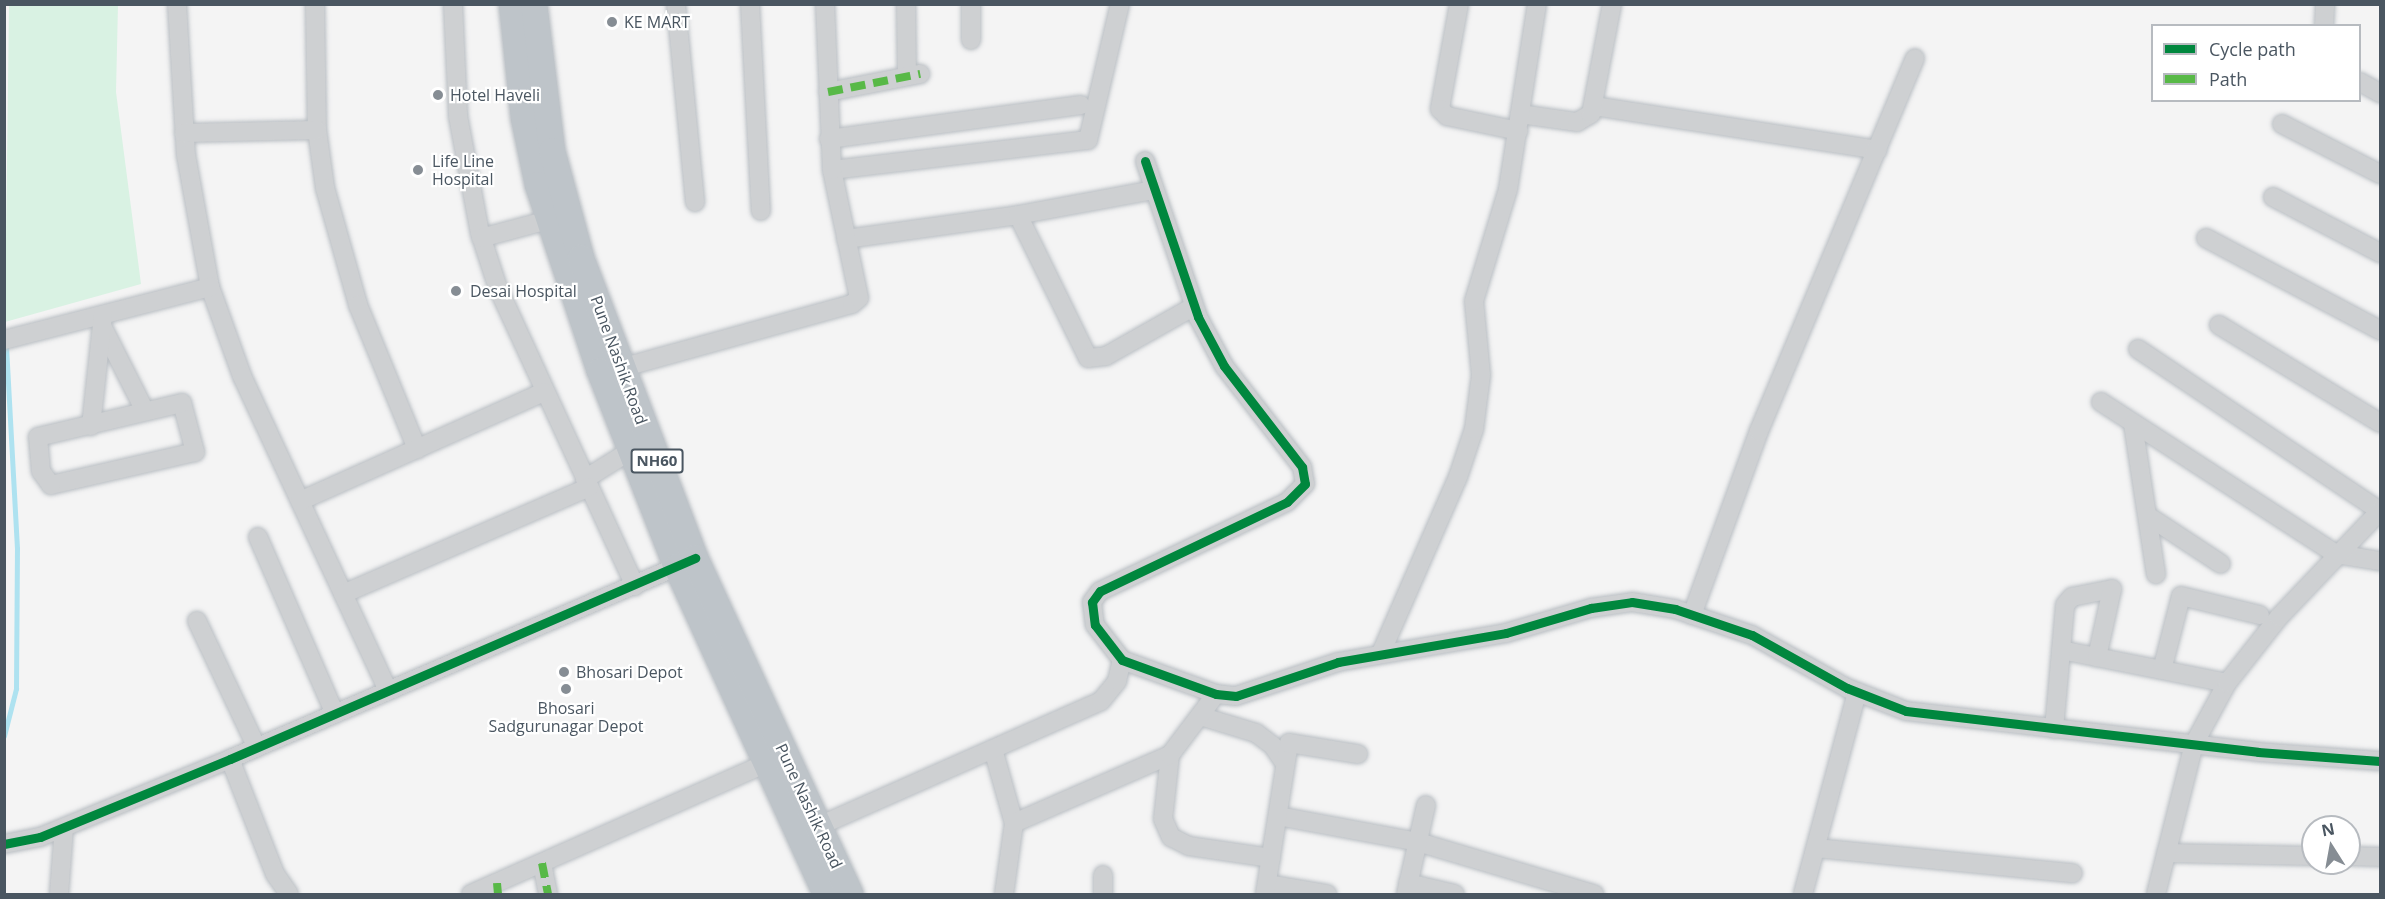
<!DOCTYPE html>
<style>
body{margin:0}
#map{position:relative;width:2385px;height:899px;overflow:hidden;background:#f4f4f4;font-family:"Open Sans",sans-serif}
div>[style]{position:absolute}
.green>*{inset:0;background:#d9f2e3}
.stream>*{height:4.5px;margin:-2.25px;padding:0 2.25px;transform-origin:2.25px;border-radius:2.25px;background:#aee2f0}
.roads{filter:drop-shadow(0 0 2px #b9bec3) drop-shadow(0 0 2px #b9bec3)}
.minor>*{height:18px;margin:-9px;padding:0 9px;transform-origin:9px;border-radius:9px;background:#ced0d2}
.highway>*{height:26px;margin:-13px;padding:0 13px;transform-origin:13px;border-radius:13px;background:#bec4c9}
.quiet>*{height:8px;margin-top:-4px;transform-origin:0;background:repeating-linear-gradient(90deg,#58b947 0 15px,transparent 0 23px)}
.cycleway>*{height:9px;margin:-4.5px;padding:0 4.5px;transform-origin:4.5px;border-radius:4.5px;background:#00873e}
.dots>*{width:16px;height:16px;translate:-50% -50%;box-sizing:border-box;border:3px solid #fff;border-radius:50%}
span{translate:-50% -50%;white-space:nowrap;text-align:center;line-height:1.15;-webkit-text-stroke:4.5px #fff;paint-order:stroke}
.shield-label span{padding:2px 4px;background:#fff;border:2px solid;border-radius:4px;-webkit-text-stroke-width:0}
.shield-label{font-size:15px;color:#4a5661;font-weight:700}
.poi-label{font-size:16px;color:#4a5661}
.left{translate:0 -50%;text-align:left}
.street-label{font-size:16px;color:#4a5661}
.frame{position:absolute;inset:0;border:6px solid #4a5661;pointer-events:none}
.legend{position:absolute;left:2151px;top:24px;width:210px;height:78px;box-sizing:border-box;background:#fff;border:2px solid #b7bbc0;margin:0;padding:8px 10px;list-style:none;font-size:18px;color:#4a5661}
.legend li{display:flex;align-items:center;gap:12px;height:30px}
.legend b{width:30px;border:2px solid #b7bbc0}
.north{position:absolute;left:2301px;top:815px;width:60px;height:60px;box-sizing:border-box;background:#fff;border:2px solid #b7bbc0;border-radius:50%;rotate:349deg;font-size:16px;font-weight:700;line-height:24px;text-align:center;color:#4a5661}
.north::after{content:'';display:block;margin:auto;width:21px;height:27px;background:#868d94;clip-path:polygon(50% 0,100% 100%,50% 72%,0 100%)}
</style>
<div id="map">
<div class="green">
<i style="clip-path:polygon(9px 5px,118px 5px,116px 92px,141px 284px,5px 322px)"></i>
</div>
<div class="stream">
<i style="left:4px;top:736px;width:49px;rotate:-75.7deg"></i>
<i style="left:16px;top:689px;width:140px;rotate:-89.6deg"></i>
<i style="left:17px;top:549px;width:204px;rotate:-93.1deg"></i>
</div>
<div class="roads">
<div class="minor">
<i style="left:177px;top:4px;width:151px;rotate:86.6deg"></i>
<i style="left:186px;top:155px;width:134px;rotate:79.7deg"></i>
<i style="left:210px;top:287px;width:95px;rotate:70.2deg"></i>
<i style="left:242px;top:376px;width:347px;rotate:65.1deg"></i>
<i style="left:315px;top:4px;width:126px;rotate:89.1deg"></i>
<i style="left:317px;top:130px;width:59px;rotate:82.1deg"></i>
<i style="left:325px;top:188px;width:122px;rotate:74.2deg"></i>
<i style="left:358px;top:305px;width:156px;rotate:67.7deg"></i>
<i style="left:453px;top:4px;width:112px;rotate:87.4deg"></i>
<i style="left:458px;top:116px;width:119px;rotate:79.4deg"></i>
<i style="left:480px;top:233px;width:58px;rotate:71.9deg"></i>
<i style="left:498px;top:288px;width:328px;rotate:65.3deg"></i>
<i style="left:676px;top:4px;width:199px;rotate:84.5deg"></i>
<i style="left:750px;top:4px;width:207px;rotate:87deg"></i>
<i style="left:906px;top:4px;width:72px;rotate:89.2deg"></i>
<i style="left:1459px;top:4px;width:107px;rotate:100.3deg"></i>
<i style="left:1440px;top:109px;width:10px;rotate:45deg"></i>
<i style="left:1447px;top:116px;width:73px;rotate:11.9deg"></i>
<i style="left:2324px;top:26px;width:22px;rotate:-87deg"></i>
<i style="left:971px;top:40px;width:36px;rotate:-90deg"></i>
<i style="left:2360px;top:82px;width:23px;rotate:29deg"></i>
<i style="left:828px;top:92px;width:94px;rotate:-11.1deg"></i>
<i style="left:1594px;top:106px;width:287px;rotate:8.8deg"></i>
<i style="left:1520px;top:114px;width:58px;rotate:8deg"></i>
<i style="left:1577px;top:122px;width:16px;rotate:-30deg"></i>
<i style="left:1591px;top:114px;width:112px;rotate:-79.2deg"></i>
<i style="left:2282px;top:124px;width:110px;rotate:27deg"></i>
<i style="left:184px;top:133px;width:133px;rotate:-1.3deg"></i>
<i style="left:829px;top:139px;width:254px;rotate:-7.7deg"></i>
<i style="left:1145px;top:161px;width:165px;rotate:71.2deg"></i>
<i style="left:1198px;top:317px;width:55px;rotate:62deg"></i>
<i style="left:1224px;top:366px;width:128px;rotate:52.3deg"></i>
<i style="left:1302px;top:467px;width:17px;rotate:80deg"></i>
<i style="left:1305px;top:484px;width:25px;rotate:135deg"></i>
<i style="left:1287px;top:502px;width:207px;rotate:154.5deg"></i>
<i style="left:1100px;top:591px;width:14px;rotate:126deg"></i>
<i style="left:1092px;top:602px;width:23px;rotate:83deg"></i>
<i style="left:1095px;top:625px;width:44px;rotate:52.4deg"></i>
<i style="left:1122px;top:660px;width:100px;rotate:19.9deg"></i>
<i style="left:1216px;top:694px;width:20px;rotate:6deg"></i>
<i style="left:1236px;top:696px;width:108px;rotate:-18.4deg"></i>
<i style="left:1338px;top:662px;width:170px;rotate:-9.8deg"></i>
<i style="left:1506px;top:633px;width:89px;rotate:-16.4deg"></i>
<i style="left:1591px;top:608px;width:41px;rotate:-8.3deg"></i>
<i style="left:1632px;top:602px;width:44px;rotate:9.2deg"></i>
<i style="left:1675px;top:609px;width:81px;rotate:18.7deg"></i>
<i style="left:1752px;top:635px;width:109px;rotate:29.2deg"></i>
<i style="left:1847px;top:688px;width:63px;rotate:21.3deg"></i>
<i style="left:1906px;top:711px;width:354px;rotate:6.6deg"></i>
<i style="left:2258px;top:752px;width:122px;rotate:4.2deg"></i>
<i style="left:832px;top:170px;width:258px;rotate:-6.7deg"></i>
<i style="left:1088px;top:140px;width:140px;rotate:-76.8deg"></i>
<i style="left:2273px;top:197px;width:121px;rotate:27.6deg"></i>
<i style="left:1018px;top:215px;width:159px;rotate:63.9deg"></i>
<i style="left:1088px;top:358px;width:18px;rotate:-6deg"></i>
<i style="left:1106px;top:356px;width:100px;rotate:-29.4deg"></i>
<i style="left:481px;top:238px;width:69px;rotate:-15deg"></i>
<i style="left:2206px;top:238px;width:197px;rotate:27.9deg"></i>
<i style="left:846px;top:239px;width:174px;rotate:-7.9deg"></i>
<i style="left:1018px;top:215px;width:137px;rotate:-10.5deg"></i>
<i style="left:2219px;top:325px;width:188px;rotate:31.3deg"></i>
<i style="left:102px;top:326px;width:95px;rotate:63.2deg"></i>
<i style="left:4px;top:340px;width:213px;rotate:-14.4deg"></i>
<i style="left:2138px;top:349px;width:291px;rotate:33.8deg"></i>
<i style="left:621px;top:368px;width:240px;rotate:-15.5deg"></i>
<i style="left:852px;top:304px;width:9px;rotate:-41deg"></i>
<i style="left:859px;top:298px;width:131px;rotate:-101.9deg"></i>
<i style="left:832px;top:170px;width:166px;rotate:-92.4deg"></i>
<i style="left:2101px;top:402px;width:280px;rotate:32.9deg"></i>
<i style="left:2336px;top:554px;width:45px;rotate:9deg"></i>
<i style="left:182px;top:403px;width:51px;rotate:75.1deg"></i>
<i style="left:195px;top:452px;width:148px;rotate:167.1deg"></i>
<i style="left:51px;top:485px;width:17px;rotate:-126deg"></i>
<i style="left:41px;top:471px;width:34px;rotate:-95deg"></i>
<i style="left:38px;top:437px;width:148px;rotate:-13.3deg"></i>
<i style="left:2133px;top:424px;width:152px;rotate:81.3deg"></i>
<i style="left:91px;top:426px;width:112px;rotate:-83.8deg"></i>
<i style="left:585px;top:479px;width:53px;rotate:-31.9deg"></i>
<i style="left:300px;top:501px;width:267px;rotate:-24.1deg"></i>
<i style="left:2148px;top:516px;width:87px;rotate:33.3deg"></i>
<i style="left:258px;top:537px;width:193px;rotate:66.5deg"></i>
<i style="left:343px;top:594px;width:268px;rotate:-23.5deg"></i>
<i style="left:1692px;top:615px;width:196px;rotate:-70deg"></i>
<i style="left:1759px;top:431px;width:404px;rotate:-67.3deg"></i>
<i style="left:197px;top:621px;width:140px;rotate:64.7deg"></i>
<i style="left:2061px;top:650px;width:169px;rotate:11.2deg"></i>
<i style="left:1381px;top:653px;width:192px;rotate:-66.4deg"></i>
<i style="left:1458px;top:477px;width:51px;rotate:-71.6deg"></i>
<i style="left:1474px;top:429px;width:54px;rotate:-82.6deg"></i>
<i style="left:1481px;top:375px;width:74px;rotate:-95.4deg"></i>
<i style="left:1474px;top:301px;width:117px;rotate:-73.1deg"></i>
<i style="left:1508px;top:189px;width:187px;rotate:-81.1deg"></i>
<i style="left:2162px;top:670px;width:76px;rotate:-75.6deg"></i>
<i style="left:2181px;top:596px;width:81px;rotate:13.5deg"></i>
<i style="left:1200px;top:716px;width:59px;rotate:16.9deg"></i>
<i style="left:1256px;top:733px;width:21px;rotate:37deg"></i>
<i style="left:1273px;top:746px;width:22px;rotate:56deg"></i>
<i style="left:2054px;top:729px;width:124px;rotate:-84.9deg"></i>
<i style="left:2065px;top:605px;width:11px;rotate:-49deg"></i>
<i style="left:2072px;top:597px;width:41px;rotate:-11.3deg"></i>
<i style="left:2112px;top:589px;width:70px;rotate:102.4deg"></i>
<i style="left:993px;top:749px;width:77px;rotate:74.2deg"></i>
<i style="left:1014px;top:823px;width:72px;rotate:98deg"></i>
<i style="left:1170px;top:755px;width:64px;rotate:96.2deg"></i>
<i style="left:1163px;top:819px;width:20px;rotate:66deg"></i>
<i style="left:1171px;top:837px;width:20px;rotate:27deg"></i>
<i style="left:1189px;top:846px;width:83px;rotate:8.3deg"></i>
<i style="left:230px;top:759px;width:123px;rotate:68.6deg"></i>
<i style="left:275px;top:874px;width:24px;rotate:55deg"></i>
<i style="left:1278px;top:816px;width:142px;rotate:10.5deg"></i>
<i style="left:1418px;top:842px;width:184px;rotate:16.5deg"></i>
<i style="left:1014px;top:823px;width:170px;rotate:-23.6deg"></i>
<i style="left:1170px;top:755px;width:76px;rotate:-53deg"></i>
<i style="left:819px;top:826px;width:308px;rotate:-23.9deg"></i>
<i style="left:1101px;top:701px;width:26px;rotate:-51deg"></i>
<i style="left:1117px;top:681px;width:22px;rotate:-77deg"></i>
<i style="left:4px;top:844px;width:37px;rotate:-11deg"></i>
<i style="left:40px;top:837px;width:205px;rotate:-22.3deg"></i>
<i style="left:230px;top:759px;width:498px;rotate:-23.3deg"></i>
<i style="left:1816px;top:848px;width:258px;rotate:5.6deg"></i>
<i style="left:2166px;top:853px;width:147px;rotate:1.2deg"></i>
<i style="left:2349px;top:856px;width:31px;rotate:2deg"></i>
<i style="left:542px;top:863px;width:32px;rotate:79deg"></i>
<i style="left:1408px;top:883px;width:48px;rotate:13.2deg"></i>
<i style="left:1267px;top:884px;width:61px;rotate:9.5deg"></i>
<i style="left:59px;top:894px;width:66px;rotate:-85.7deg"></i>
<i style="left:471px;top:894px;width:321px;rotate:-23.9deg"></i>
<i style="left:1103px;top:894px;width:19px;rotate:-90deg"></i>
<i style="left:1265px;top:894px;width:153px;rotate:-81deg"></i>
<i style="left:1289px;top:743px;width:70px;rotate:9.1deg"></i>
<i style="left:1406px;top:894px;width:91px;rotate:-77.3deg"></i>
<i style="left:1803px;top:894px;width:208px;rotate:-75deg"></i>
<i style="left:2156px;top:894px;width:155px;rotate:-75.8deg"></i>
<i style="left:2194px;top:744px;width:69px;rotate:-61.6deg"></i>
<i style="left:2227px;top:683px;width:84px;rotate:-51.8deg"></i>
<i style="left:2279px;top:617px;width:146px;rotate:-46.4deg"></i>
</div>
<div class="highway">
<i style="left:512px;top:4px;width:115px;rotate:84deg"></i>
<i style="left:524px;top:118px;width:68px;rotate:78.2deg"></i>
<i style="left:538px;top:185px;width:196px;rotate:71.6deg"></i>
<i style="left:600px;top:371px;width:211px;rotate:68.6deg"></i>
<i style="left:677px;top:567px;width:359px;rotate:65.5deg"></i>
<i style="left:534px;top:4px;width:148px;rotate:83deg"></i>
<i style="left:552px;top:151px;width:111px;rotate:74.8deg"></i>
<i style="left:581px;top:258px;width:321px;rotate:69.2deg"></i>
<i style="left:695px;top:558px;width:370px;rotate:65.2deg"></i>
</div>
</div>
<div class="quiet">
<i style="left:828px;top:92px;width:94px;rotate:-11.1deg"></i>
<i style="left:542px;top:863px;width:32px;rotate:79deg"></i>
<i style="left:497px;top:883px;width:11px;rotate:85deg"></i>
</div>
<div class="cycleway">
<i style="left:1145px;top:161px;width:165px;rotate:71.2deg"></i>
<i style="left:1198px;top:317px;width:55px;rotate:62deg"></i>
<i style="left:1224px;top:366px;width:128px;rotate:52.3deg"></i>
<i style="left:1302px;top:467px;width:17px;rotate:80deg"></i>
<i style="left:1305px;top:484px;width:25px;rotate:135deg"></i>
<i style="left:1287px;top:502px;width:207px;rotate:154.5deg"></i>
<i style="left:1100px;top:591px;width:14px;rotate:126deg"></i>
<i style="left:1092px;top:602px;width:23px;rotate:83deg"></i>
<i style="left:1095px;top:625px;width:44px;rotate:52.4deg"></i>
<i style="left:1122px;top:660px;width:100px;rotate:19.9deg"></i>
<i style="left:1216px;top:694px;width:20px;rotate:6deg"></i>
<i style="left:1236px;top:696px;width:108px;rotate:-18.4deg"></i>
<i style="left:1338px;top:662px;width:170px;rotate:-9.8deg"></i>
<i style="left:1506px;top:633px;width:89px;rotate:-16.4deg"></i>
<i style="left:1591px;top:608px;width:41px;rotate:-8.3deg"></i>
<i style="left:1632px;top:602px;width:44px;rotate:9.2deg"></i>
<i style="left:1675px;top:609px;width:81px;rotate:18.7deg"></i>
<i style="left:1752px;top:635px;width:109px;rotate:29.2deg"></i>
<i style="left:1847px;top:688px;width:63px;rotate:21.3deg"></i>
<i style="left:1906px;top:711px;width:354px;rotate:6.6deg"></i>
<i style="left:2258px;top:752px;width:122px;rotate:4.2deg"></i>
<i style="left:4px;top:844px;width:37px;rotate:-11deg"></i>
<i style="left:40px;top:837px;width:205px;rotate:-22.3deg"></i>
<i style="left:230px;top:759px;width:507px;rotate:-23.38deg"></i>
</div>
<div class="dots">
<i style="left:612px;top:22px;background:#868d94"></i>
<i style="left:438px;top:95px;background:#868d94"></i>
<i style="left:418px;top:170px;background:#868d94"></i>
<i style="left:456px;top:291px;background:#868d94"></i>
<i style="left:564px;top:672px;background:#868d94"></i>
<i style="left:566px;top:689px;background:#868d94"></i>
</div>
<div class="shield-label">
<span style="left:657px;top:461px">NH60</span>
</div>
<div class="poi-label">
<span class="left" style="left:624px;top:22px">KE MART</span>
<span class="left" style="left:450px;top:95px">Hotel Haveli</span>
<span class="left" style="left:432px;top:170px">Life Line<br>Hospital</span>
<span class="left" style="left:470px;top:291px">Desai Hospital</span>
<span class="left" style="left:576px;top:672px">Bhosari Depot</span>
<span style="left:566px;top:717px">Bhosari<br>Sadgurunagar Depot</span>
</div>
<div class="street-label">
<span style="left:619px;top:360px;rotate:70deg">Pune Nashik Road</span>
<span style="left:809px;top:806px;rotate:65deg">Pune Nashik Road</span>
</div>
<div class="frame"></div>
<ul class="legend">
<li><b style="height:8px;background:#00873e"></b>Cycle path</li>
<li><b style="height:8px;background:#58b947"></b>Path</li>
</ul>
<div class="north">N</div>
</div>
